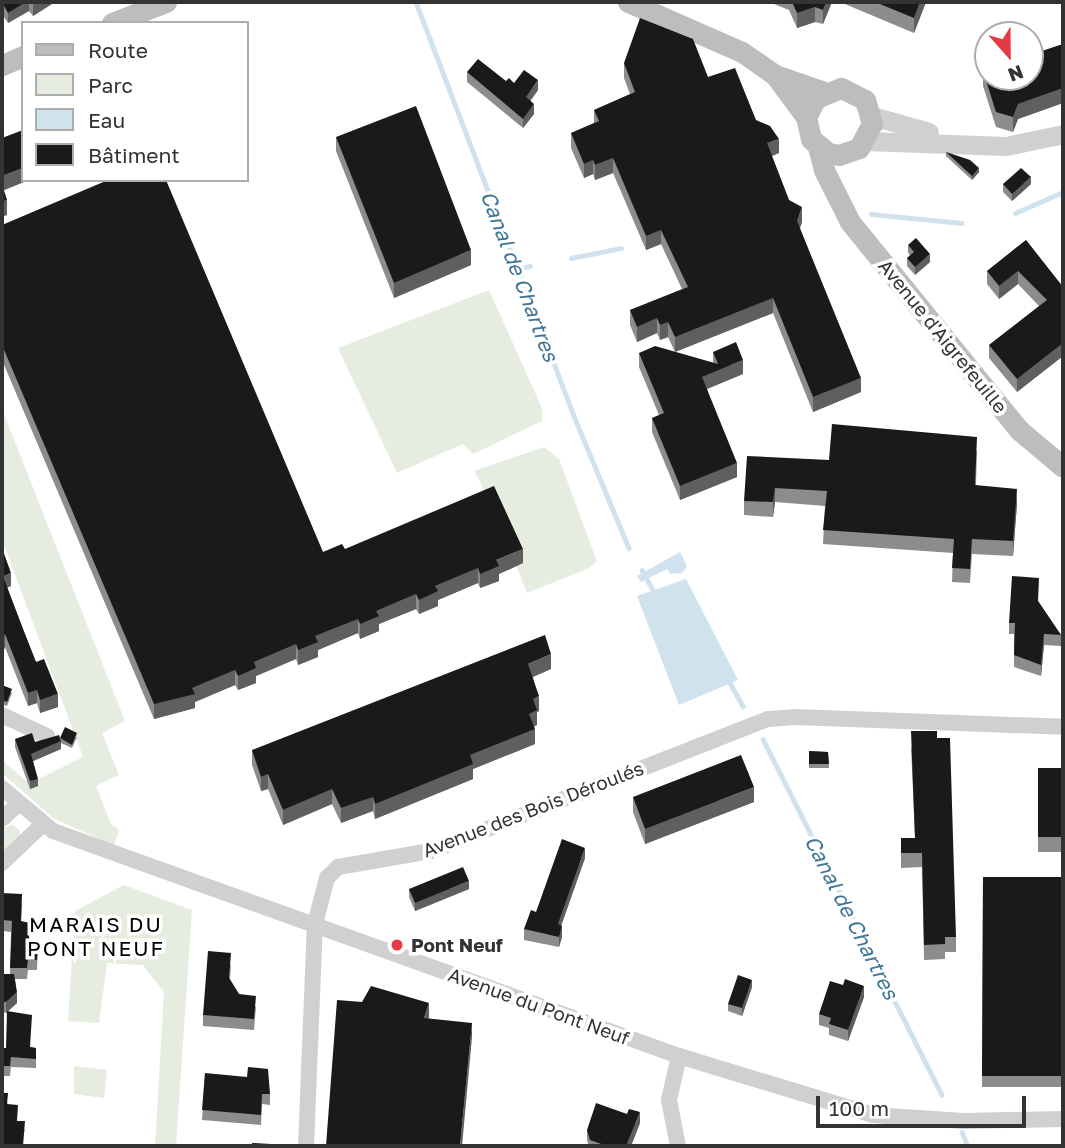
<!DOCTYPE html>
<meta charset="utf-8">
<style>
body{margin:0}
#map{position:relative;width:1065px;height:1148px;overflow:hidden;background:#fff;font-family:"Golos Text",sans-serif}
div>[style]{position:absolute}
.green>*{inset:0;background:#e6ecdf}
.water>*{inset:0;background:#cfe2ee}
.stream>*{height:4.5px;margin:-2.25px;padding:0 2.25px;transform-origin:2.25px;border-radius:2.25px;background:#cfe2ee}
.minor>*{height:16px;margin:-8px;padding:0 8px;transform-origin:8px;border-radius:8px;background:#d0d0d0}
.tertiary>*{height:19px;margin:-9.5px;padding:0 9.5px;transform-origin:9.5px;border-radius:9.5px;background:#d0d0d0}
.secondary>*{height:21px;margin:-10.5px;padding:0 10.5px;transform-origin:10.5px;border-radius:10.5px;background:#bdbdbd}
.wall>*{inset:0;background:#8c8c8c}
.shaded-wall>*{inset:0;background:#5f5f5f}
.building>*{inset:0;background:#1a1a1a}
.dots>*{width:19px;height:19px;translate:-50% -50%;box-sizing:border-box;border:4px solid #fff;border-radius:50%}
span{translate:-50% -50%;white-space:nowrap;text-align:center;line-height:1.15;-webkit-text-stroke:7px #fff;paint-order:stroke}
.street-label{font-size:19px;color:#333}
.poi-label{font-size:19px;color:#333;font-weight:700}
.left{translate:0 -50%;text-align:left}
.water-label{font-size:21px;color:#3f7597;font-style:italic}
.neighbourhood-label{font-size:21px;color:#000;letter-spacing:2px}
.frame{position:absolute;inset:0;border:4px solid #333;pointer-events:none}
.legend{position:absolute;left:21px;top:21px;width:228px;height:161px;box-sizing:border-box;background:#fff;border:2px solid #adadad;margin:0;padding:9px 12px;list-style:none;font-size:21px;color:#333}
.legend li{display:flex;align-items:center;gap:14px;height:35px}
.legend b{width:35px;border:2px solid #adadad}
.north{position:absolute;left:974px;top:21px;width:70px;height:70px;box-sizing:border-box;background:#fff;border:2px solid #adadad;border-radius:50%;rotate:159deg;font-size:19px;font-weight:700;line-height:28px;text-align:center;color:#333}
.north::after{content:'';display:block;margin:auto;width:24px;height:32px;background:#e63946;clip-path:polygon(50% 0,100% 100%,50% 72%,0 100%)}
.scale{position:absolute;left:816px;top:1096px;width:210px;height:32px;box-sizing:border-box;border:4px solid #333;border-top:0;padding-left:9px;font-size:21px;line-height:24px;white-space:nowrap;color:#333;-webkit-text-stroke:5px #fff;paint-order:stroke}
</style>
<div id="map">
<div class="green">
<i style="clip-path:polygon(489px 290px,542px 408px,542px 421px,473px 454px,463px 444px,397px 473px,338px 348px)"></i>
<i style="clip-path:polygon(2px 409px,125px 721px,102px 733px,119px 775px,96px 786px,111px 824px,119px 830px,114px 846px,53px 818px,2px 773px,2px 760px,26px 781px,35px 781px,83px 757px,2px 540px)"></i>
<i style="clip-path:polygon(544px 447px,559px 459px,597px 561px,589px 568px,527px 593px,516px 566px,523px 563px,474px 471px)"></i>
<i style="clip-path:polygon(12px 825px,20px 830px,20px 839px,2px 856px,2px 828px)"></i>
<i style="clip-path:polygon(124px 885px,192px 910px,176px 1146px,155px 1146px,164px 992px,143px 965px,107px 963px,99px 1023px,68px 1021px,75px 911px)"></i>
<i style="clip-path:polygon(74px 1066px,107px 1070px,104px 1098px,74px 1094px)"></i>
</div>
<div class="water">
<i style="clip-path:polygon(680px 552px,687px 566px,682px 573px,670px 574px,667px 569px,641px 582px,637px 576px)"></i>
<i style="clip-path:polygon(686px 579px,738px 680px,679px 705px,637px 596px)"></i>
</div>
<div class="stream">
<i style="left:416px;top:2px;width:443px;rotate:69.1deg"></i>
<i style="left:574px;top:416px;width:143px;rotate:67.4deg"></i>
<i style="left:1015px;top:213px;width:52px;rotate:-23.6deg"></i>
<i style="left:871px;top:214px;width:91px;rotate:5.6deg"></i>
<i style="left:571px;top:258px;width:51px;rotate:-11.3deg"></i>
<i style="left:520px;top:268px;width:10px;rotate:-11deg"></i>
<i style="left:642px;top:570px;width:26px;rotate:61deg"></i>
<i style="left:728px;top:679px;width:31px;rotate:61deg"></i>
<i style="left:763px;top:739px;width:398px;rotate:63.3deg"></i>
<i style="left:962px;top:1132px;width:15px;rotate:67deg"></i>
</div>
<div class="minor">
<i style="left:2px;top:715px;width:50px;rotate:25deg"></i>
<i style="left:2px;top:788px;width:67px;rotate:40.1deg"></i>
<i style="left:53px;top:831px;width:665px;rotate:19.77deg"></i>
<i style="left:679px;top:1056px;width:203px;rotate:16.9deg"></i>
<i style="left:873px;top:1115px;width:91px;rotate:3.8deg"></i>
<i style="left:964px;top:1121px;width:99px;rotate:-1.2deg"></i>
<i style="left:2px;top:819px;width:22px;rotate:-43deg"></i>
<i style="left:2px;top:863px;width:57px;rotate:-43.6deg"></i>
<i style="left:306px;top:1146px;width:222px;rotate:-87.7deg"></i>
<i style="left:315px;top:924px;width:48px;rotate:-75.4deg"></i>
<i style="left:327px;top:878px;width:16px;rotate:-45deg"></i>
<i style="left:338px;top:867px;width:94px;rotate:-9.8deg"></i>
<i style="left:431px;top:851px;width:362px;rotate:-21.4deg"></i>
<i style="left:768px;top:719px;width:27px;rotate:-4deg"></i>
<i style="left:795px;top:717px;width:268px;rotate:2.1deg"></i>
<i style="left:678px;top:1146px;width:47px;rotate:-101.1deg"></i>
<i style="left:669px;top:1100px;width:45px;rotate:-77.2deg"></i>
</div>
<div class="tertiary">
<i style="left:872px;top:116px;width:59px;rotate:15.7deg"></i>
<i style="left:866px;top:141px;width:140px;rotate:2deg"></i>
<i style="left:1006px;top:146px;width:58px;rotate:-11.9deg"></i>
</div>
<div class="secondary">
<i style="left:628px;top:2px;width:124px;rotate:23.7deg"></i>
<i style="left:742px;top:52px;width:40px;rotate:34.9deg"></i>
<i style="left:775px;top:75px;width:52px;rotate:53.6deg"></i>
<i style="left:806px;top:117px;width:23px;rotate:77deg"></i>
<i style="left:811px;top:139px;width:22px;rotate:39deg"></i>
<i style="left:828px;top:153px;width:11px;rotate:10deg"></i>
<i style="left:839px;top:155px;width:21px;rotate:-19deg"></i>
<i style="left:859px;top:148px;width:27px;rotate:-62deg"></i>
<i style="left:872px;top:124px;width:25px;rotate:-106deg"></i>
<i style="left:865px;top:100px;width:27px;rotate:-153deg"></i>
<i style="left:841px;top:88px;width:27px;rotate:158deg"></i>
<i style="left:816px;top:98px;width:21px;rotate:118deg"></i>
<i style="left:112px;top:23px;width:58px;rotate:-21.3deg"></i>
<i style="left:2px;top:65px;width:23px;rotate:-23deg"></i>
<i style="left:775px;top:75px;width:52px;rotate:19.1deg"></i>
<i style="left:818px;top:147px;width:24px;rotate:75deg"></i>
<i style="left:824px;top:170px;width:58px;rotate:63.4deg"></i>
<i style="left:850px;top:222px;width:268px;rotate:50.9deg"></i>
<i style="left:1019px;top:430px;width:57px;rotate:40.1deg"></i>
</div>
<div class="wall">
<i style="clip-path:polygon(2px 2px,55px 2px,33px 16px,29px 11px,8px 23px,2px 14px)"></i>
<i style="clip-path:polygon(769px 2px,832px 2px,823px 24px,815px 22px,797px 28px,789px 10px)"></i>
<i style="clip-path:polygon(840px 2px,926px 2px,914px 33px)"></i>
<i style="clip-path:polygon(1063px 44px,1063px 103px,1018px 119px,1013px 132px,996px 127px,983px 86px,983px 71px)"></i>
<i style="clip-path:polygon(624px 63px,708px 77px,756px 120px,779px 153px,772px 156px,789px 200px,802px 222px,800px 228px,861px 392px,813px 412px,773px 313px,675px 352px,668px 337px,660px 340px,657px 333px,637px 342px,630px 325px,630px 310px,682px 289px,661px 244px,646px 250px,613px 173px,595px 180px,593px 174px,584px 178px,571px 148px,571px 133px,594px 123px,594px 110px,630px 94px,624px 78px)"></i>
<i style="clip-path:polygon(467px 72px,514px 83px,538px 90px,530px 101px,534px 114px,523px 128px,467px 82px)"></i>
<i style="clip-path:polygon(336px 137px,471px 265px,394px 298px,336px 151px)"></i>
<i style="clip-path:polygon(946px 152px,979px 172px,972px 180px,946px 156px)"></i>
<i style="clip-path:polygon(1003px 184px,1031px 184px,1012px 201px,1003px 192px)"></i>
<i style="clip-path:polygon(2px 225px,323px 552px,345px 549px,523px 563px,499px 574px,499px 581px,480px 588px,478px 583px,438px 600px,438px 606px,419px 614px,416px 609px,379px 624px,379px 631px,360px 639px,358px 633px,318px 650px,318px 657px,298px 665px,296px 659px,256px 676px,256px 683px,238px 690px,235px 685px,195px 702px,195px 708px,154px 719px,2px 360px)"></i>
<i style="clip-path:polygon(1026px 240px,1063px 287px,1063px 356px,1017px 392px,989px 358px,989px 345px,1039px 306px,1018px 284px,999px 299px,987px 284px,987px 271px)"></i>
<i style="clip-path:polygon(908px 245px,930px 262px,915px 275px,907px 266px,907px 258px,910px 256px,908px 252px)"></i>
<i style="clip-path:polygon(713px 352px,743px 374px,707px 389px,737px 477px,680px 500px,652px 432px,652px 418px,659px 415px,639px 367px,639px 353px,713px 363px)"></i>
<i style="clip-path:polygon(977px 451px,976px 485px,1017px 504px,1013px 556px,972px 554px,970px 583px,952px 582px,953px 553px,823px 544px,825px 506px,775px 502px,773px 517px,744px 515px,744px 501px,829px 460px)"></i>
<i style="clip-path:polygon(2px 548px,11px 586px,7px 588px,36px 662px,58px 707px,40px 713px,37px 703px,28px 706px,5px 647px,2px 655px)"></i>
<i style="clip-path:polygon(1038px 601px,1061px 635px,1061px 646px,1044px 645px,1041px 676px,1014px 667px,1014px 634px,1009px 634px,1009px 623px)"></i>
<i style="clip-path:polygon(551px 669px,533px 677px,539px 711px,537px 712px,537px 725px,534px 726px,535px 744px,473px 769px,473px 779px,375px 819px,373px 811px,341px 823px,332px 804px,283px 825px,268px 789px,261px 791px,252px 765px,252px 750px)"></i>
<i style="clip-path:polygon(2px 685px,12px 693px,7px 706px,2px 704px)"></i>
<i style="clip-path:polygon(77px 737px,72px 748px,61px 743px,61px 749px,33px 761px,38px 786px,30px 789px,15px 747px,15px 739px,35px 742px)"></i>
<i style="clip-path:polygon(911px 746px,956px 937px,956px 952px,945px 952px,945px 959px,924px 960px,922px 867px,901px 868px,901px 838px,915px 838px)"></i>
<i style="clip-path:polygon(809px 751px,828px 752px,829px 768px,809px 768px)"></i>
<i style="clip-path:polygon(1038px 768px,1063px 768px,1063px 852px,1038px 852px)"></i>
<i style="clip-path:polygon(633px 797px,754px 802px,645px 844px,633px 812px)"></i>
<i style="clip-path:polygon(585px 858px,561px 925px,562px 937px,559px 947px,524px 940px,524px 929px,536px 912px)"></i>
<i style="clip-path:polygon(983px 877px,1063px 877px,1063px 1087px,982px 1087px)"></i>
<i style="clip-path:polygon(409px 889px,469px 889px,415px 911px,409px 897px)"></i>
<i style="clip-path:polygon(2px 893px,22px 904px,21px 922px,30px 940px,38px 941px,37px 970px,28px 970px,27px 979px,15px 979px,17px 1003px,6px 1013px,2px 1012px,2px 974px,10px 974px,11px 932px,3px 931px,3px 913px)"></i>
<i style="clip-path:polygon(231px 964px,230px 979px,239px 994px,256px 1007px,254px 1030px,203px 1026px,203px 1015px)"></i>
<i style="clip-path:polygon(843px 985px,864px 997px,848px 1041px,829px 1035px,829px 1028px,819px 1025px,819px 1014px)"></i>
<i style="clip-path:polygon(752px 987px,742px 1016px,728px 1011px,728px 1004px)"></i>
<i style="clip-path:polygon(30px 1047px,36px 1048px,36px 1068px,11px 1067px,10px 1076px,3px 1076px,2px 1093px,17px 1121px,25px 1131px,2px 1146px,2px 1048px)"></i>
<i style="clip-path:polygon(205px 1073px,270px 1094px,270px 1105px,262px 1104px,261px 1125px,202px 1120px)"></i>
<i style="clip-path:polygon(640px 1123px,631px 1146px,589px 1146px,587px 1140px,587px 1130px)"></i>
</div>
<div class="shaded-wall">
<i style="clip-path:polygon(26px 2px,29px 2px,29px 11px,8px 23px,8px 13px)"></i>
<i style="clip-path:polygon(38px 2px,55px 2px,33px 16px,33px 5px)"></i>
<i style="clip-path:polygon(826px 2px,832px 2px,823px 24px,823px 10px)"></i>
<i style="clip-path:polygon(920px 2px,926px 2px,914px 33px,914px 18px)"></i>
<i style="clip-path:polygon(815px 7px,815px 22px,797px 28px,797px 13px)"></i>
<i style="clip-path:polygon(538px 80px,538px 90px,526px 107px,526px 97px)"></i>
<i style="clip-path:polygon(1063px 88px,1063px 103px,1018px 119px,1013px 132px,1013px 117px,1018px 104px)"></i>
<i style="clip-path:polygon(534px 104px,534px 114px,523px 128px,523px 119px)"></i>
<i style="clip-path:polygon(779px 139px,779px 153px,767px 158px,767px 143px)"></i>
<i style="clip-path:polygon(613px 158px,613px 173px,595px 180px,595px 165px)"></i>
<i style="clip-path:polygon(593px 160px,593px 174px,584px 178px,584px 164px)"></i>
<i style="clip-path:polygon(23px 168px,23px 180px,29px 180px,2px 191px,2px 176px)"></i>
<i style="clip-path:polygon(979px 168px,979px 172px,972px 180px,972px 176px)"></i>
<i style="clip-path:polygon(1031px 177px,1031px 184px,1012px 201px,1012px 194px)"></i>
<i style="clip-path:polygon(7px 200px,7px 215px,2px 217px,2px 202px)"></i>
<i style="clip-path:polygon(802px 207px,802px 222px,797px 236px,797px 221px)"></i>
<i style="clip-path:polygon(661px 230px,661px 244px,646px 250px,646px 236px)"></i>
<i style="clip-path:polygon(471px 250px,471px 265px,394px 298px,394px 283px)"></i>
<i style="clip-path:polygon(930px 254px,930px 262px,915px 275px,915px 267px)"></i>
<i style="clip-path:polygon(1018px 271px,1018px 284px,999px 299px,999px 286px)"></i>
<i style="clip-path:polygon(773px 298px,773px 313px,675px 352px,675px 337px)"></i>
<i style="clip-path:polygon(657px 318px,657px 333px,637px 342px,637px 327px)"></i>
<i style="clip-path:polygon(668px 322px,668px 337px,660px 340px,660px 325px)"></i>
<i style="clip-path:polygon(1063px 343px,1063px 356px,1017px 392px,1017px 379px)"></i>
<i style="clip-path:polygon(743px 360px,743px 374px,702px 391px,702px 377px)"></i>
<i style="clip-path:polygon(861px 378px,861px 392px,813px 412px,813px 397px)"></i>
<i style="clip-path:polygon(737px 463px,737px 477px,680px 500px,680px 486px)"></i>
<i style="clip-path:polygon(775px 488px,775px 502px,773px 517px,773px 502px)"></i>
<i style="clip-path:polygon(1017px 489px,1017px 504px,1013px 556px,1013px 541px)"></i>
<i style="clip-path:polygon(523px 549px,523px 563px,499px 574px,499px 581px,480px 588px,480px 574px,496px 560px)"></i>
<i style="clip-path:polygon(478px 568px,478px 583px,438px 600px,438px 606px,419px 614px,419px 600px,435px 586px)"></i>
<i style="clip-path:polygon(11px 573px,11px 586px,3px 589px,3px 576px)"></i>
<i style="clip-path:polygon(416px 594px,416px 609px,379px 624px,379px 631px,360px 639px,360px 624px,376px 611px)"></i>
<i style="clip-path:polygon(358px 619px,358px 633px,318px 650px,318px 657px,298px 665px,298px 650px,315px 636px)"></i>
<i style="clip-path:polygon(5px 634px,5px 647px,2px 655px,2px 642px)"></i>
<i style="clip-path:polygon(1044px 634px,1044px 645px,1041px 676px,1041px 665px)"></i>
<i style="clip-path:polygon(296px 644px,296px 659px,256px 676px,256px 683px,238px 690px,238px 676px,254px 662px)"></i>
<i style="clip-path:polygon(551px 654px,551px 669px,528px 679px,528px 664px)"></i>
<i style="clip-path:polygon(235px 670px,235px 685px,195px 702px,195px 708px,154px 719px,154px 704px)"></i>
<i style="clip-path:polygon(37px 690px,37px 703px,28px 706px,28px 693px)"></i>
<i style="clip-path:polygon(58px 694px,58px 707px,40px 713px,40px 700px)"></i>
<i style="clip-path:polygon(539px 696px,539px 711px,537px 712px,537px 725px,529px 729px,529px 714px,533px 699px)"></i>
<i style="clip-path:polygon(535px 729px,535px 744px,473px 769px,473px 779px,375px 819px,375px 804px,470px 755px)"></i>
<i style="clip-path:polygon(61px 741px,61px 749px,31px 762px,31px 754px)"></i>
<i style="clip-path:polygon(268px 774px,268px 789px,261px 791px,261px 777px)"></i>
<i style="clip-path:polygon(38px 779px,38px 786px,30px 789px,30px 781px)"></i>
<i style="clip-path:polygon(754px 787px,754px 802px,645px 844px,645px 829px)"></i>
<i style="clip-path:polygon(332px 789px,332px 804px,283px 825px,283px 810px)"></i>
<i style="clip-path:polygon(373px 797px,373px 811px,341px 823px,341px 808px)"></i>
<i style="clip-path:polygon(585px 848px,585px 858px,558px 935px,558px 924px)"></i>
<i style="clip-path:polygon(469px 881px,469px 889px,415px 911px,415px 903px)"></i>
<i style="clip-path:polygon(562px 926px,562px 937px,559px 947px,559px 937px)"></i>
<i style="clip-path:polygon(752px 980px,752px 987px,742px 1016px,742px 1008px)"></i>
<i style="clip-path:polygon(864px 986px,864px 997px,848px 1041px,848px 1030px)"></i>
<i style="clip-path:polygon(17px 992px,17px 1003px,6px 1013px,6px 1002px)"></i>
<i style="clip-path:polygon(429px 1003px,429px 1017px,424px 1033px,424px 1018px)"></i>
<i style="clip-path:polygon(472px 1023px,472px 1037px,462px 1146px,460px 1146px)"></i>
<i style="clip-path:polygon(640px 1112px,640px 1123px,631px 1146px,626px 1146px)"></i>
</div>
<div class="building">
<i style="clip-path:polygon(2px 2px,26px 2px,8px 13px)"></i>
<i style="clip-path:polygon(792px 2px,826px 2px,823px 10px,815px 7px,797px 13px)"></i>
<i style="clip-path:polygon(875px 2px,920px 2px,914px 18px)"></i>
<i style="clip-path:polygon(640px 18px,693px 39px,708px 77px,735px 68px,756px 120px,770px 126px,779px 139px,767px 143px,789px 200px,802px 207px,797px 221px,861px 378px,813px 397px,773px 298px,675px 337px,668px 322px,660px 325px,657px 318px,637px 327px,630px 310px,688px 287px,661px 230px,646px 236px,613px 158px,595px 165px,593px 160px,584px 164px,571px 133px,599px 121px,594px 110px,635px 92px,624px 63px)"></i>
<i style="clip-path:polygon(1063px 44px,1063px 88px,1018px 104px,1013px 117px,996px 112px,983px 71px,988px 69px,988px 77px,1030px 77px,1030px 55px)"></i>
<i style="clip-path:polygon(478px 59px,506px 81px,509px 78px,514px 83px,524px 70px,538px 80px,526px 97px,534px 104px,523px 119px,467px 72px)"></i>
<i style="clip-path:polygon(416px 106px,471px 250px,394px 283px,336px 137px)"></i>
<i style="clip-path:polygon(23px 130px,23px 168px,2px 176px,2px 138px)"></i>
<i style="clip-path:polygon(946px 152px,970px 160px,979px 168px,972px 176px)"></i>
<i style="clip-path:polygon(1021px 168px,1031px 177px,1012px 194px,1003px 184px)"></i>
<i style="clip-path:polygon(108px 180px,166px 180px,323px 552px,342px 544px,345px 549px,494px 486px,523px 549px,496px 560px,499px 566px,480px 574px,478px 568px,435px 586px,438px 591px,419px 600px,416px 594px,376px 611px,379px 616px,360px 624px,358px 619px,315px 636px,318px 642px,298px 650px,296px 644px,254px 662px,256px 668px,238px 676px,235px 670px,192px 688px,195px 694px,154px 704px,2px 345px,2px 225px)"></i>
<i style="clip-path:polygon(2px 184px,7px 200px,2px 202px)"></i>
<i style="clip-path:polygon(916px 238px,930px 254px,915px 267px,907px 258px,914px 252px,908px 245px)"></i>
<i style="clip-path:polygon(1026px 240px,1063px 287px,1063px 343px,1017px 379px,989px 345px,1047px 300px,1018px 271px,999px 286px,987px 271px)"></i>
<i style="clip-path:polygon(736px 342px,743px 360px,702px 377px,737px 463px,680px 486px,652px 418px,664px 413px,639px 353px,655px 346px,718px 364px,713px 352px)"></i>
<i style="clip-path:polygon(832px 424px,977px 437px,975px 485px,1017px 489px,1013px 541px,972px 539px,970px 569px,952px 568px,954px 539px,823px 530px,827px 491px,775px 488px,773px 502px,744px 501px,747px 456px,829px 460px)"></i>
<i style="clip-path:polygon(2px 548px,11px 573px,3px 576px,23px 629px,36px 662px,44px 659px,58px 694px,40px 700px,37px 690px,28px 693px,5px 634px,2px 642px)"></i>
<i style="clip-path:polygon(1012px 576px,1039px 578px,1038px 601px,1061px 635px,1044px 634px,1041px 665px,1014px 655px,1015px 623px,1009px 623px)"></i>
<i style="clip-path:polygon(545px 635px,551px 654px,528px 664px,539px 696px,533px 699px,537px 710px,529px 714px,535px 729px,470px 755px,473px 764px,375px 804px,373px 797px,341px 808px,332px 789px,283px 810px,268px 774px,261px 777px,252px 750px)"></i>
<i style="clip-path:polygon(2px 685px,12px 689px,7px 702px,2px 700px)"></i>
<i style="clip-path:polygon(65px 727px,77px 733px,72px 745px,60px 738px)"></i>
<i style="clip-path:polygon(911px 731px,937px 731px,937px 738px,950px 738px,956px 937px,945px 937px,945px 944px,924px 945px,922px 853px,901px 853px,901px 838px,915px 838px)"></i>
<i style="clip-path:polygon(32px 733px,35px 742px,59px 735px,61px 741px,31px 754px,38px 779px,30px 781px,15px 739px)"></i>
<i style="clip-path:polygon(809px 751px,828px 752px,829px 764px,809px 764px)"></i>
<i style="clip-path:polygon(741px 755px,754px 787px,645px 829px,633px 797px)"></i>
<i style="clip-path:polygon(1038px 768px,1063px 768px,1063px 837px,1038px 837px)"></i>
<i style="clip-path:polygon(562px 839px,585px 848px,558px 924px,562px 926px,559px 937px,524px 929px,531px 910px,536px 912px)"></i>
<i style="clip-path:polygon(463px 867px,469px 881px,415px 903px,409px 889px)"></i>
<i style="clip-path:polygon(983px 877px,1063px 877px,1063px 1076px,982px 1076px)"></i>
<i style="clip-path:polygon(2px 893px,22px 894px,21px 921px,30px 923px,29px 939px,38px 941px,37px 960px,28px 959px,27px 968px,10px 968px,12px 921px,3px 920px,4px 902px,2px 903px)"></i>
<i style="clip-path:polygon(208px 951px,231px 953px,229px 978px,239px 994px,256px 996px,254px 1019px,203px 1015px)"></i>
<i style="clip-path:polygon(2px 974px,14px 974px,17px 992px,6px 1002px,2px 1002px)"></i>
<i style="clip-path:polygon(738px 975px,752px 980px,742px 1008px,728px 1004px)"></i>
<i style="clip-path:polygon(845px 979px,864px 986px,848px 1030px,829px 1024px,831px 1018px,819px 1014px,830px 981px,843px 985px)"></i>
<i style="clip-path:polygon(371px 986px,429px 1003px,424px 1018px,472px 1023px,460px 1146px,326px 1146px,337px 1000px,362px 1002px)"></i>
<i style="clip-path:polygon(7px 1011px,32px 1015px,30px 1047px,36px 1048px,36px 1059px,11px 1057px,10px 1066px,3px 1066px,2px 1083px,2px 1048px,6px 1048px)"></i>
<i style="clip-path:polygon(248px 1067px,268px 1069px,270px 1094px,262px 1094px,261px 1115px,202px 1110px,205px 1073px,247px 1077px)"></i>
<i style="clip-path:polygon(2px 1093px,8px 1093px,7px 1104px,18px 1105px,17px 1121px,25px 1121px,23px 1146px,2px 1146px)"></i>
<i style="clip-path:polygon(596px 1103px,627px 1114px,629px 1109px,640px 1112px,626px 1146px,607px 1146px,590px 1140px,587px 1130px)"></i>
<i style="clip-path:polygon(252px 1143px,271px 1144px,271px 1146px,252px 1146px)"></i>
</div>
<div class="dots">
<i style="left:397px;top:945px;background:#e63946"></i>
</div>
<div class="street-label">
<span style="left:943px;top:336px;rotate:51deg">Avenue d'Aigrefeuille</span>
<span style="left:533px;top:809px;rotate:-21deg">Avenue des Bois Déroulés</span>
<span style="left:539px;top:1006px;rotate:20deg">Avenue du Pont Neuf</span>
</div>
<div class="poi-label">
<span class="left" style="left:411px;top:945px">Pont Neuf</span>
</div>
<div class="water-label">
<span style="left:520px;top:276px;rotate:69deg">Canal de Chartres</span>
<span style="left:852px;top:917px;rotate:63deg">Canal de Chartres</span>
</div>
<div class="neighbourhood-label">
<span style="left:96px;top:936px">MARAIS DU<br>PONT NEUF</span>
</div>
<div class="frame"></div>
<ul class="legend">
<li><b style="height:9px;background:#bdbdbd"></b>Route</li>
<li><b style="height:19px;background:#e6ecdf"></b>Parc</li>
<li><b style="height:19px;background:#cfe2ee"></b>Eau</li>
<li><b style="height:19px;background:#1a1a1a"></b>Bâtiment</li>
</ul>
<div class="north">N</div>
<div class="scale">100 m</div>
</div>
